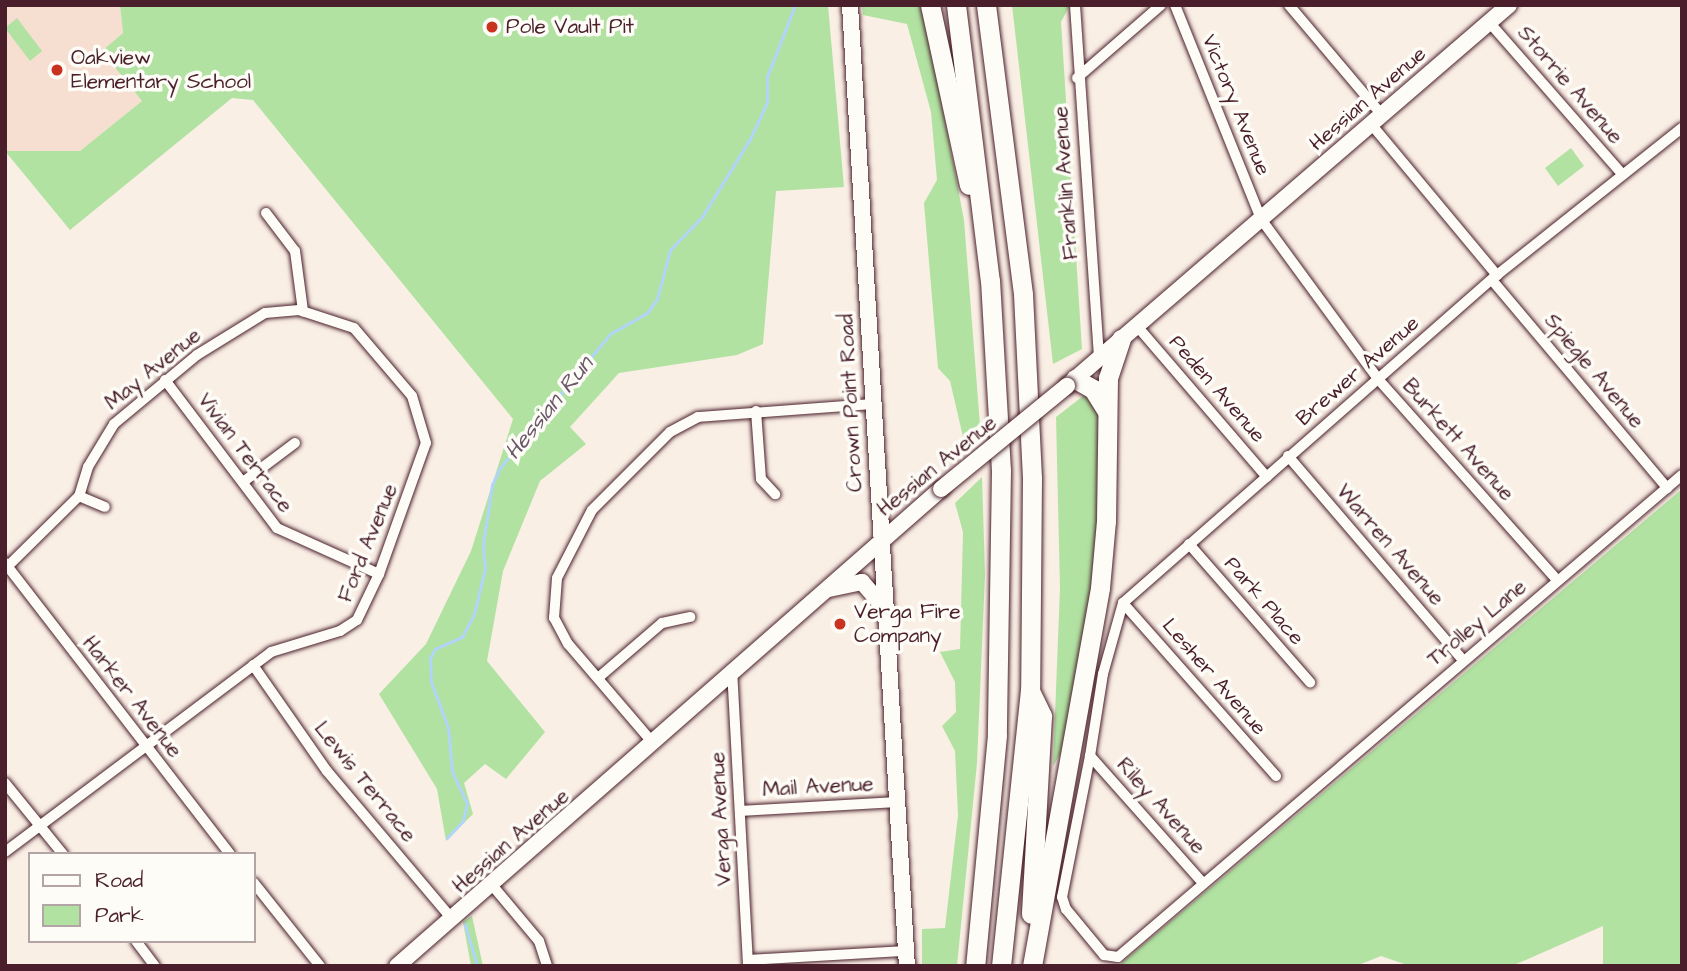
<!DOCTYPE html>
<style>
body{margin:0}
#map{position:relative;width:1687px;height:971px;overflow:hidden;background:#faefe5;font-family:"Architects Daughter",sans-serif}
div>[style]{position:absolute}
.built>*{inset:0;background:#f6dfd0}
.green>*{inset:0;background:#b1e2a2}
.stream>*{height:2.5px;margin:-1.25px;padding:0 1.25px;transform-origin:1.25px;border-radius:1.25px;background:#b0d5f9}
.roads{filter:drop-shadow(0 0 2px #4a1f2b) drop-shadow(0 0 2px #4a1f2b)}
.minor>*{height:10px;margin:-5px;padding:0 5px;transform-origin:5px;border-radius:5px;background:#fdfcf7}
.secondary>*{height:16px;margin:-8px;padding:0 8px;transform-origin:8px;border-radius:8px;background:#fdfcf7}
.motorway>*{height:19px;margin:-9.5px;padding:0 9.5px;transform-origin:9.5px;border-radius:9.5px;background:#fdfcf7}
.bridges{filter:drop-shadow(0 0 2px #4a1f2b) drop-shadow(0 0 2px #4a1f2b)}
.secondary-bridge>*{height:16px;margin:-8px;padding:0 8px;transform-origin:8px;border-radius:8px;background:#fdfcf7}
.dots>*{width:19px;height:19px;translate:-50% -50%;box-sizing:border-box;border:4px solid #fdfcf7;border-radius:50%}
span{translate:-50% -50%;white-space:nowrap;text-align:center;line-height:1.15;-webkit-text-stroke:7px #fdfcf7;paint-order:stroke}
.poi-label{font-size:21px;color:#4a1f2b}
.left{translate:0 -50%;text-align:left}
.street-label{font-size:21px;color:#4a1f2b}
.water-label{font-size:23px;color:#695669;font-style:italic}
.frame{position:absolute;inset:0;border:7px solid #4a1f2b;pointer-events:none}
.legend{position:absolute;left:28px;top:852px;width:228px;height:91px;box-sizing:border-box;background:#fdfcf7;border:2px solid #b5a4a5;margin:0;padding:9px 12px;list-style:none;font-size:21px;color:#4a1f2b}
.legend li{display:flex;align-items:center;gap:14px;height:35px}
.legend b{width:35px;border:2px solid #b5a4a5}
</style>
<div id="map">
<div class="built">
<i style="clip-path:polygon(5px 5px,120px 5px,123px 33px,103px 51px,142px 101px,80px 151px,5px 151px)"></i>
</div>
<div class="green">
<i style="clip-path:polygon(120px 5px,828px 5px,844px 187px,776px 191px,763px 344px,737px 355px,619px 373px,570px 427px,586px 444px,540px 481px,503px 571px,487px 661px,545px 732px,506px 779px,485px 764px,464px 783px,473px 814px,446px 841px,437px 789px,379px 694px,426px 644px,471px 551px,513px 419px,253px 100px,232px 98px,70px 230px,5px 151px,80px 151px,142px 101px,102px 51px,123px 33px)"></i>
<i style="clip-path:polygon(862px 5px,923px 5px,964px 220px,980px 425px,964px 441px,950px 381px,938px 368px,924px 203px,937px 180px,931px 112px,907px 24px,863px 15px)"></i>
<i style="clip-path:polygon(1012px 5px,1070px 5px,1061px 22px,1082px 349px,1053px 364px)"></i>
<i style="clip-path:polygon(17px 18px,42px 51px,30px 61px,5px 28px)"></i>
<i style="clip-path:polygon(1571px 148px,1584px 166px,1558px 186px,1545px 168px)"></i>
<i style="clip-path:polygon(1087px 393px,1098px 402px,1098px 546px,1066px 745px,1053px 766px,1060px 588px,1056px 417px)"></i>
<i style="clip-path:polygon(982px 477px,985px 574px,977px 763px,957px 966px,922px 966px,922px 929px,945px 928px,958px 815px,955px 751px,942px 726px,956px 712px,955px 682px,940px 652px,960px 649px,963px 532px,955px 503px)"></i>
<i style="clip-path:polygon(1682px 489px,1682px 966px,1603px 966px,1603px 926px,1512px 966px,1410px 966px,1381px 956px,1356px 966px,1118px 966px)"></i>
<i style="clip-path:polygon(472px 916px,483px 966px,471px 966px,463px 922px)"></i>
</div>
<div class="stream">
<i style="left:447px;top:838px;width:23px;rotate:-47deg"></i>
<i style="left:463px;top:821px;width:17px;rotate:-77deg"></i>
<i style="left:467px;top:804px;width:35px;rotate:-115deg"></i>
<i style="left:452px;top:772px;width:44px;rotate:-95.2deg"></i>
<i style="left:448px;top:728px;width:49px;rotate:-110.3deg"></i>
<i style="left:431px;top:682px;width:24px;rotate:-92deg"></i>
<i style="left:430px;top:658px;width:10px;rotate:-61deg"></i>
<i style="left:435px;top:649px;width:30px;rotate:-24deg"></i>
<i style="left:462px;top:637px;width:26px;rotate:-62deg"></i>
<i style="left:474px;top:614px;width:46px;rotate:-76.3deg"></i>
<i style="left:485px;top:569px;width:24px;rotate:-95deg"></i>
<i style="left:483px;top:545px;width:61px;rotate:-81.5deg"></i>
<i style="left:492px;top:485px;width:19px;rotate:-65deg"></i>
<i style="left:500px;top:468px;width:173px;rotate:-50.6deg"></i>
<i style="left:610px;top:334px;width:43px;rotate:-29.6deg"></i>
<i style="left:647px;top:313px;width:17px;rotate:-54deg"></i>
<i style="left:657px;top:299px;width:51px;rotate:-75.1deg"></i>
<i style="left:670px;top:250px;width:46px;rotate:-45.9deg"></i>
<i style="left:702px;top:217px;width:92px;rotate:-58.4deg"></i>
<i style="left:750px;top:139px;width:40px;rotate:-65deg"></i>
<i style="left:767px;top:103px;width:26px;rotate:-90deg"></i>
<i style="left:767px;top:77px;width:77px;rotate:-68.7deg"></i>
<i style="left:465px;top:924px;width:44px;rotate:72.8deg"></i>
</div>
<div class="roads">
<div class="minor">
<i style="left:1075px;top:5px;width:354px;rotate:86.1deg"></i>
<i style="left:1175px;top:5px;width:231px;rotate:68.1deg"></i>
<i style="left:1261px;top:219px;width:198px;rotate:53.8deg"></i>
<i style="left:1378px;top:379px;width:269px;rotate:48.3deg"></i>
<i style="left:1289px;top:5px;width:143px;rotate:49.8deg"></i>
<i style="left:1489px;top:22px;width:201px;rotate:48.8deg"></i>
<i style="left:1077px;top:78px;width:111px;rotate:-41deg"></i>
<i style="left:1371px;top:124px;width:197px;rotate:50.2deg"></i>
<i style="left:266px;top:213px;width:48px;rotate:52.7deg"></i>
<i style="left:295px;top:251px;width:61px;rotate:82.4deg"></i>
<i style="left:1492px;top:280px;width:272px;rotate:49.9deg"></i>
<i style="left:1137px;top:326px;width:199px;rotate:49.3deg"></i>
<i style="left:165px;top:380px;width:186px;rotate:52.9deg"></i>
<i style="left:277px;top:528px;width:112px;rotate:24.3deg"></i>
<i style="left:756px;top:411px;width:68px;rotate:85.8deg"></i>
<i style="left:761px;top:479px;width:21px;rotate:47deg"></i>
<i style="left:1288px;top:456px;width:269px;rotate:49.4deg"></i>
<i style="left:243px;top:482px;width:65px;rotate:-36.9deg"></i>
<i style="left:79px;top:496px;width:28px;rotate:23deg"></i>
<i style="left:1189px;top:544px;width:184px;rotate:48.8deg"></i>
<i style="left:5px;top:563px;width:368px;rotate:52.3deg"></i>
<i style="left:1123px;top:603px;width:231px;rotate:48.5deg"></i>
<i style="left:253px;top:665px;width:129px;rotate:55.1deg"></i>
<i style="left:327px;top:771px;width:194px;rotate:49.8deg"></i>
<i style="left:732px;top:669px;width:297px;rotate:86.9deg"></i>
<i style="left:598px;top:678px;width:84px;rotate:-40.7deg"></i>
<i style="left:662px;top:623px;width:29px;rotate:-12deg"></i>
<i style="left:653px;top:743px;width:130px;rotate:-130.6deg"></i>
<i style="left:568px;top:644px;width:30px;rotate:-118deg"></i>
<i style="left:554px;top:618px;width:40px;rotate:-85.7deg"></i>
<i style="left:557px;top:578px;width:76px;rotate:-62.8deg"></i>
<i style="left:592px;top:510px;width:110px;rotate:-45deg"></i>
<i style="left:670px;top:432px;width:32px;rotate:-28deg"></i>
<i style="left:698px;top:417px;width:173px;rotate:-4.3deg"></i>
<i style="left:1090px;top:756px;width:144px;rotate:101.2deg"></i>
<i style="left:1062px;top:897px;width:13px;rotate:72deg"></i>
<i style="left:1066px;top:909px;width:60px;rotate:50.4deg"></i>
<i style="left:1104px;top:955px;width:14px;rotate:8deg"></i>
<i style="left:1118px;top:957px;width:742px;rotate:-40.52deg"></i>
<i style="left:5px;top:783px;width:92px;rotate:50.8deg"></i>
<i style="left:740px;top:811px;width:157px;rotate:-3.3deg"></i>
<i style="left:5px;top:852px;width:333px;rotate:-36.9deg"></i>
<i style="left:271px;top:652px;width:72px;rotate:-16.9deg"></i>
<i style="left:340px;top:631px;width:20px;rotate:-33deg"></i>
<i style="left:357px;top:620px;width:51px;rotate:-64.4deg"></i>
<i style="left:379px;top:574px;width:139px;rotate:-70.3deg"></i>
<i style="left:426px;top:443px;width:49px;rotate:-106.6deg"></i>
<i style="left:412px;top:396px;width:89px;rotate:-130.5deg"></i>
<i style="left:354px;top:328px;width:58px;rotate:-161.9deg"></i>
<i style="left:299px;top:310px;width:34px;rotate:175deg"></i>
<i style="left:265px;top:313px;width:80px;rotate:148.3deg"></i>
<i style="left:197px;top:355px;width:108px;rotate:140.3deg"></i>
<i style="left:114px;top:424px;width:50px;rotate:121.2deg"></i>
<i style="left:88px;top:467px;width:30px;rotate:107deg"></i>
<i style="left:79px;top:496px;width:100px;rotate:135.4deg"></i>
<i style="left:1202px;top:882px;width:169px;rotate:-131.6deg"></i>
<i style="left:1090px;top:756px;width:83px;rotate:-81deg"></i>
<i style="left:1103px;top:674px;width:74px;rotate:-74.3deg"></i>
<i style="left:1123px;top:603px;width:497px;rotate:-41.3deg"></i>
<i style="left:1497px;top:275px;width:236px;rotate:-38.5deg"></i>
<i style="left:254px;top:883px;width:106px;rotate:51.5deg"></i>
<i style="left:492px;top:885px;width:73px;rotate:50deg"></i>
<i style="left:539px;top:941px;width:26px;rotate:72deg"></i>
<i style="left:136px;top:941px;width:31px;rotate:53deg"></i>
<i style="left:748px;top:960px;width:158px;rotate:-3.3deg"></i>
</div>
<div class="secondary">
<i style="left:850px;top:5px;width:963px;rotate:86.61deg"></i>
<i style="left:1068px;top:385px;width:582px;rotate:-40.75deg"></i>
<i style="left:829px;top:589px;width:34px;rotate:-12deg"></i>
<i style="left:862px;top:582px;width:29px;rotate:49deg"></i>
<i style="left:397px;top:966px;width:724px;rotate:-41.25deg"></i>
</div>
<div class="motorway">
<i style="left:930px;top:5px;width:184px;rotate:77.8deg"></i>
<i style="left:956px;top:5px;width:277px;rotate:83deg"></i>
<i style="left:990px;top:280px;width:190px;rotate:86.7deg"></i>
<i style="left:1001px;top:470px;width:265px;rotate:90.9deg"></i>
<i style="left:997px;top:735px;width:232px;rotate:95.4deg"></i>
<i style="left:986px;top:5px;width:291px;rotate:82.7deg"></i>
<i style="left:1023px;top:294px;width:184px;rotate:87.2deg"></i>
<i style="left:1032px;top:478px;width:212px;rotate:90.5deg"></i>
<i style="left:1030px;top:690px;width:278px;rotate:96deg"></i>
<i style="left:1075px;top:379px;width:21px;rotate:29deg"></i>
<i style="left:1093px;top:389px;width:25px;rotate:58deg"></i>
<i style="left:1030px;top:691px;width:28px;rotate:64deg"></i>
<i style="left:1042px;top:716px;width:198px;rotate:93.2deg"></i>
<i style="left:1032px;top:966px;width:384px;rotate:-79.8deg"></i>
<i style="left:1100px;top:588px;width:67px;rotate:-84.9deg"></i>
<i style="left:1106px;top:521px;width:143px;rotate:-89.2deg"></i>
<i style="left:1108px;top:378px;width:41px;rotate:-71.6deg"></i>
</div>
</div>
<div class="bridges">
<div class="secondary-bridge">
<i style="left:941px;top:489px;width:163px;rotate:-39.3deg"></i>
</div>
</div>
<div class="dots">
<i style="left:492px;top:27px;background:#c8321e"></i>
<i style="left:57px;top:70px;background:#c8321e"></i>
<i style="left:840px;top:624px;background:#c8321e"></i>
</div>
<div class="poi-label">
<span class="left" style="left:506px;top:27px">Pole Vault Pit</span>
<span class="left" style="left:71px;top:70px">Oakview<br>Elementary School</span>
<span class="left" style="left:854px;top:624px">Verga Fire<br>Company</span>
</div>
<div class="street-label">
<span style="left:1570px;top:85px;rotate:49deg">Storrie Avenue</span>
<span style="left:1368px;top:99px;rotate:-41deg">Hessian Avenue</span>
<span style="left:1236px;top:105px;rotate:68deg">Victory Avenue</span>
<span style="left:1066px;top:183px;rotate:-94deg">Franklin Avenue</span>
<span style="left:153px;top:369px;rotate:-39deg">May Avenue</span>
<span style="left:1358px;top:371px;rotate:-41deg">Brewer Avenue</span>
<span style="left:1594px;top:371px;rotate:50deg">Spiegle Avenue</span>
<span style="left:1217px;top:389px;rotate:49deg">Peden Avenue</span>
<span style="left:851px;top:403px;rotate:-93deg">Crown Point Road</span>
<span style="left:1458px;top:440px;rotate:48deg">Burkett Avenue</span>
<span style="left:245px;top:453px;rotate:53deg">Vivian Terrace</span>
<span style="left:937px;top:466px;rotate:-39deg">Hessian Avenue</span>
<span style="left:368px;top:543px;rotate:-68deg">Ford Avenue</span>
<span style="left:1390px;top:545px;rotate:49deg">Warren Avenue</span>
<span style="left:1264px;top:601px;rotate:49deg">Park Place</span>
<span style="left:1477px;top:623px;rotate:-40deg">Trolley Lane</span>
<span style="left:1214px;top:677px;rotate:49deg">Lesher Avenue</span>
<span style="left:132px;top:697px;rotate:52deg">Harker Avenue</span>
<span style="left:365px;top:782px;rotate:51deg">Lewis Terrace</span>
<span style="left:818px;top:787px;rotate:-3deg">Mail Avenue</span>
<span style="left:1161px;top:806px;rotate:48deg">Riley Avenue</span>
<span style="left:721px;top:819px;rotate:-93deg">Verga Avenue</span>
<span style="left:511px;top:841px;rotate:-41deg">Hessian Avenue</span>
</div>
<div class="water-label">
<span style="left:549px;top:408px;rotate:-51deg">Hessian Run</span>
</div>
<div class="frame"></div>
<ul class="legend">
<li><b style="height:9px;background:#fdfcf7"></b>Road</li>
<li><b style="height:19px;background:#b1e2a2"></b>Park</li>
</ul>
</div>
